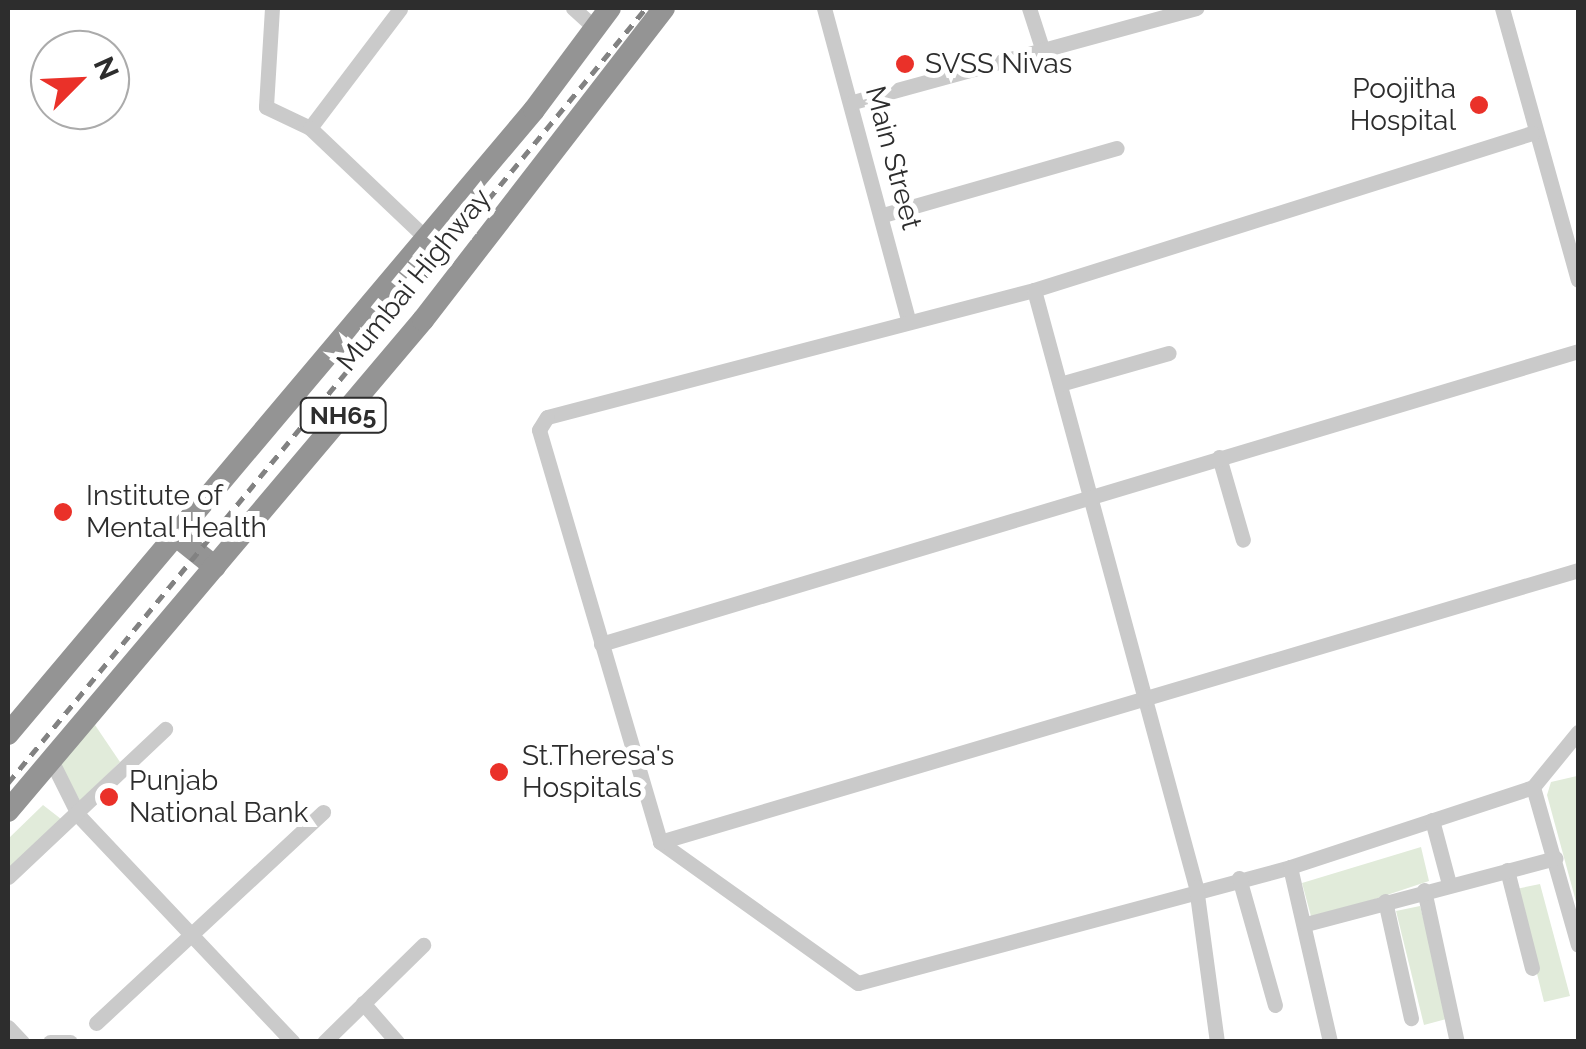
<!DOCTYPE html>
<style>
body{margin:0}
#map{position:relative;width:1586px;height:1049px;overflow:hidden;background:#fff;font-family:Raleway,sans-serif}
div>[style]{position:absolute}
.green>*{inset:0;background:#e1ebda}
.minor>*{height:15px;margin:-7.5px;padding:0 7.5px;transform-origin:7.5px;border-radius:7.5px;background:#cacaca}
.highway>*{height:22px;margin:-11px;padding:0 11px;transform-origin:11px;border-radius:11px;background:#949494}
.rail>*{height:5px;margin-top:-2.5px;transform-origin:0;background:repeating-linear-gradient(90deg,#828282 0 10px,transparent 0 18px)}
.dots>*{width:28px;height:28px;translate:-50% -50%;box-sizing:border-box;border:5px solid #fff;border-radius:50%}
span{translate:-50% -50%;white-space:nowrap;text-align:center;line-height:1.15;-webkit-text-stroke:10px #fff;paint-order:stroke}
.shield-label span{padding:2px 8px;background:#fff;border:2px solid;border-radius:8px;-webkit-text-stroke-width:0}
.shield-label{font-size:25px;color:#2d2d2d;font-weight:700}
.poi-label{font-size:28px;color:#2d2d2d}
.left{translate:0 -50%;text-align:left}
.right{translate:-100% -50%;text-align:right}
.street-label{font-size:28px;color:#2d2d2d}
.frame{position:absolute;inset:0;border:10px solid #2d2d2d;pointer-events:none}
.north{position:absolute;left:30px;top:30px;width:100px;height:100px;box-sizing:border-box;background:#fff;border:2px solid #ababab;border-radius:50%;rotate:66deg;font-size:28px;font-weight:700;line-height:40px;text-align:center;color:#2d2d2d}
.north::after{content:'';display:block;margin:auto;width:35px;height:45px;background:#ea3129;clip-path:polygon(50% 0,100% 100%,50% 72%,0 100%)}
</style>
<div id="map">
<div class="green">
<i style="clip-path:polygon(95px 725px,120px 762px,80px 801px,59px 761px)"></i>
<i style="clip-path:polygon(1577px 776px,1578px 783px,1578px 909px,1547px 795px,1551px 782px)"></i>
<i style="clip-path:polygon(43px 805px,61px 819px,8px 873px,8px 839px)"></i>
<i style="clip-path:polygon(1421px 847px,1429px 881px,1312px 920px,1302px 883px)"></i>
<i style="clip-path:polygon(1540px 884px,1570px 996px,1544px 1002px,1516px 889px)"></i>
<i style="clip-path:polygon(1420px 906px,1450px 1018px,1424px 1025px,1396px 911px)"></i>
</div>
<div class="minor">
<i style="left:272px;top:8px;width:99px;rotate:93.5deg"></i>
<i style="left:266px;top:107px;width:49px;rotate:25.5deg"></i>
<i style="left:573px;top:8px;width:30px;rotate:42deg"></i>
<i style="left:824px;top:8px;width:325px;rotate:74.9deg"></i>
<i style="left:1029px;top:8px;width:42px;rotate:72deg"></i>
<i style="left:1502px;top:8px;width:282px;rotate:74.4deg"></i>
<i style="left:400px;top:9px;width:149px;rotate:127.1deg"></i>
<i style="left:310px;top:128px;width:157px;rotate:43.5deg"></i>
<i style="left:853px;top:102px;width:356px;rotate:-15.3deg"></i>
<i style="left:1532px;top:133px;width:522px;rotate:162.5deg"></i>
<i style="left:1034px;top:290px;width:503px;rotate:165.38deg"></i>
<i style="left:547px;top:417px;width:15px;rotate:122deg"></i>
<i style="left:539px;top:430px;width:429px;rotate:73.6deg"></i>
<i style="left:660px;top:842px;width:243px;rotate:35.5deg"></i>
<i style="left:858px;top:983px;width:447px;rotate:-15deg"></i>
<i style="left:1290px;top:867px;width:256px;rotate:-18.2deg"></i>
<i style="left:1533px;top:787px;width:71px;rotate:-50.7deg"></i>
<i style="left:883px;top:215px;width:243px;rotate:-16deg"></i>
<i style="left:1034px;top:290px;width:619px;rotate:74.82deg"></i>
<i style="left:1196px;top:887px;width:156px;rotate:82.3deg"></i>
<i style="left:1060px;top:384px;width:113px;rotate:-15.9deg"></i>
<i style="left:1219px;top:457px;width:86px;rotate:73.9deg"></i>
<i style="left:601px;top:644px;width:1020px;rotate:-16.69deg"></i>
<i style="left:51px;top:760px;width:63px;rotate:63.4deg"></i>
<i style="left:79px;top:816px;width:311px;rotate:46.6deg"></i>
<i style="left:1533px;top:787px;width:164px;rotate:74.1deg"></i>
<i style="left:1432px;top:820px;width:66px;rotate:75.1deg"></i>
<i style="left:660px;top:842px;width:957px;rotate:-16.5deg"></i>
<i style="left:1290px;top:867px;width:180px;rotate:77.1deg"></i>
<i style="left:1507px;top:870px;width:101px;rotate:75.7deg"></i>
<i style="left:8px;top:877px;width:216px;rotate:-43.3deg"></i>
<i style="left:1239px;top:878px;width:132px;rotate:74.2deg"></i>
<i style="left:1424px;top:890px;width:156px;rotate:77.8deg"></i>
<i style="left:1385px;top:901px;width:120px;rotate:77.5deg"></i>
<i style="left:1306px;top:924px;width:258px;rotate:-14.8deg"></i>
<i style="left:363px;top:1003px;width:52px;rotate:48.9deg"></i>
<i style="left:96px;top:1023px;width:310px;rotate:-42.9deg"></i>
<i style="left:8px;top:1027px;width:21px;rotate:47deg"></i>
<i style="left:50px;top:1042px;width:20px"></i>
<i style="left:324px;top:1042px;width:139px;rotate:-44.4deg"></i>
</div>
<div class="highway">
<i style="left:175px;top:535px;width:51px;rotate:38.7deg"></i>
<i style="left:8px;top:734px;width:816px;rotate:-49.87deg"></i>
<i style="left:534px;top:110px;width:127px;rotate:-53.3deg"></i>
<i style="left:8px;top:811px;width:643px;rotate:-49.8deg"></i>
<i style="left:423px;top:320px;width:394px;rotate:-52.3deg"></i>
</div>
<div class="rail">
<i style="left:8px;top:783px;width:1004px;rotate:-50.54deg"></i>
</div>
<div class="dots">
<i style="left:905px;top:64px;background:#ea3129"></i>
<i style="left:1479px;top:105px;background:#ea3129"></i>
<i style="left:63px;top:512px;background:#ea3129"></i>
<i style="left:499px;top:772px;background:#ea3129"></i>
<i style="left:109px;top:797px;background:#ea3129"></i>
</div>
<div class="shield-label">
<span style="left:343px;top:415px">NH65</span>
</div>
<div class="poi-label">
<span class="left" style="left:925px;top:64px">SVSS Nivas</span>
<span class="right" style="left:1456px;top:105px">Poojitha<br>Hospital</span>
<span class="left" style="left:86px;top:512px">Institute of<br>Mental Health</span>
<span class="left" style="left:522px;top:772px">St.Theresa's<br>Hospitals</span>
<span class="left" style="left:129px;top:797px">Punjab<br>National Bank</span>
</div>
<div class="street-label">
<span style="left:893px;top:158px;rotate:75deg">Main Street</span>
<span style="left:414px;top:280px;rotate:-51deg">Mumbai Highway</span>
</div>
<div class="frame"></div>
<div class="north">N</div>
</div>
